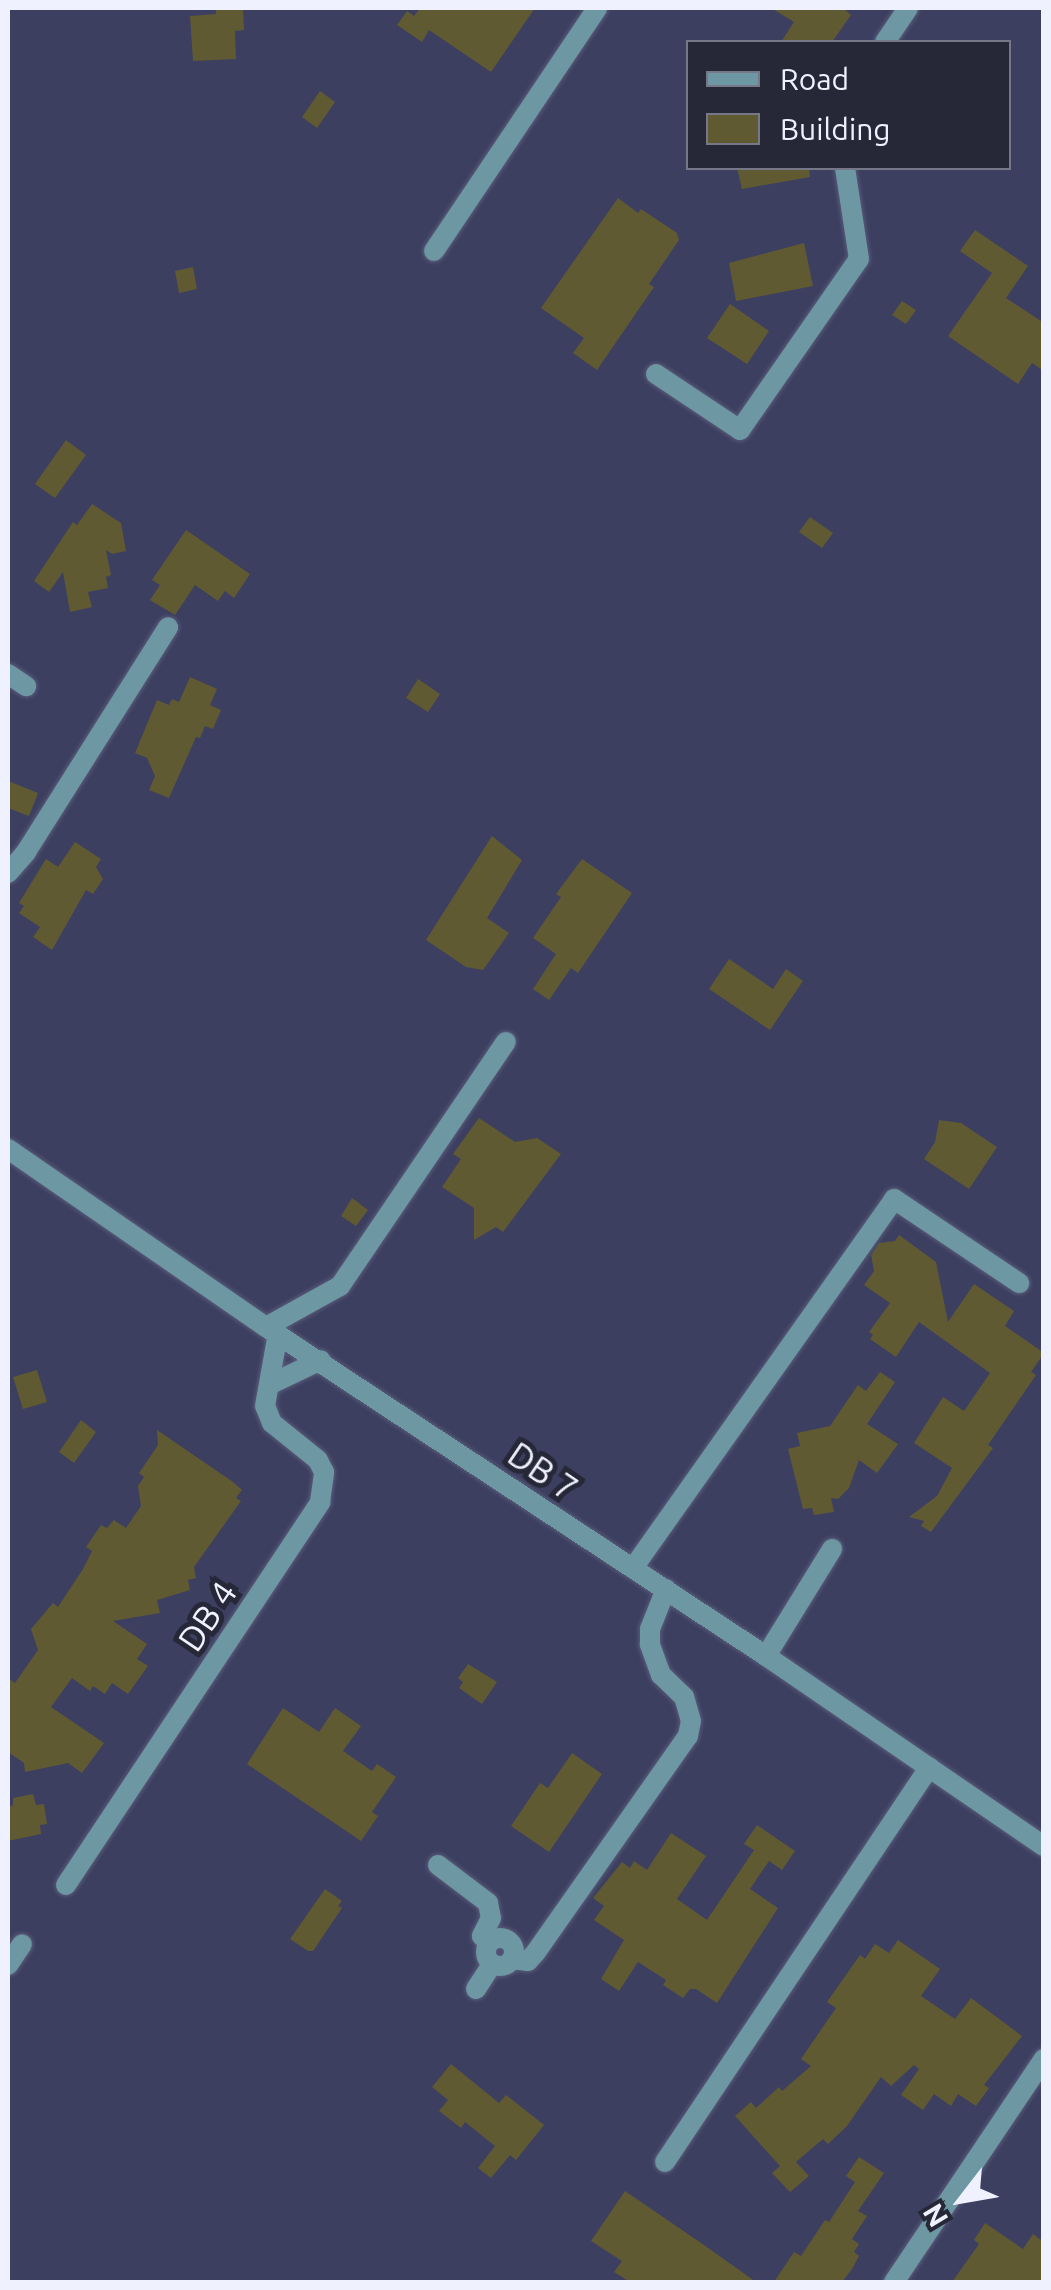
<!DOCTYPE html>
<style>
body{margin:0}
#map{position:relative;width:1051px;height:2290px;overflow:hidden;background:#3c3f60;font-family:Ubuntu,sans-serif}
div>[style]{position:absolute}
.building>*{inset:0;background:#605a33}
.roads{filter:drop-shadow(0 0 2px #595b79) drop-shadow(0 0 2px #595b79)}
.minor>*{height:20px;margin:-10px;padding:0 10px;transform-origin:10px;border-radius:10px;background:#6e97a4}
.minor>.ring{margin:-10px;padding:0;box-sizing:content-box;background:none;border:20px solid #6e97a4;border-radius:50%}
span{translate:-50% -50%;white-space:nowrap;text-align:center;line-height:1.15;-webkit-text-stroke:10px #262837;paint-order:stroke}
.street-label{font-size:35px;color:#eff1fe}
.frame{position:absolute;inset:0;border:10px solid #eff1fe;pointer-events:none}
.legend{position:absolute;left:686px;top:40px;width:325px;height:130px;box-sizing:border-box;background:#262837;border:2px solid #767887;margin:0;padding:12px 18px;list-style:none;font-size:30px;color:#eff1fe}
.legend li{display:flex;align-items:center;gap:20px;height:50px}
.legend b{width:50px;border:2px solid #767887}
.north{position:absolute;left:911px;top:2150px;width:100px;height:100px;-webkit-text-stroke:8px #262837;paint-order:stroke;rotate:239deg;font-size:28px;font-weight:700;line-height:40px;text-align:center;color:#eff1fe}
.north::after{content:'';display:block;margin:auto;width:35px;height:45px;background:#eff1fe;clip-path:polygon(50% 0,100% 100%,50% 72%,0 100%)}
</style>
<div id="map">
<div class="building">
<i style="clip-path:polygon(216px 8px,243px 8px,244px 30px,235px 31px,236px 59px,193px 61px,190px 16px,216px 14px)"></i>
<i style="clip-path:polygon(420px 8px,535px 8px,491px 72px,429px 30px,422px 42px,397px 25px,407px 11px,414px 16px)"></i>
<i style="clip-path:polygon(771px 8px,843px 8px,851px 15px,832px 42px,781px 42px,794px 22px)"></i>
<i style="clip-path:polygon(320px 91px,335px 102px,317px 128px,302px 117px)"></i>
<i style="clip-path:polygon(737px 168px,809px 168px,810px 177px,742px 189px)"></i>
<i style="clip-path:polygon(618px 198px,638px 213px,641px 209px,677px 233px,679px 240px,649px 284px,654px 287px,597px 370px,573px 353px,584px 338px,541px 308px)"></i>
<i style="clip-path:polygon(975px 230px,1028px 266px,1006px 298px,1044px 323px,1044px 371px,1032px 363px,1018px 384px,948px 336px,992px 273px,960px 251px)"></i>
<i style="clip-path:polygon(804px 243px,813px 286px,736px 301px,729px 263px)"></i>
<i style="clip-path:polygon(193px 267px,197px 289px,179px 293px,175px 271px)"></i>
<i style="clip-path:polygon(902px 301px,916px 310px,906px 324px,892px 315px)"></i>
<i style="clip-path:polygon(730px 304px,769px 331px,747px 364px,707px 338px)"></i>
<i style="clip-path:polygon(66px 440px,86px 455px,55px 498px,35px 484px)"></i>
<i style="clip-path:polygon(92px 504px,121px 523px,126px 551px,112px 554px,106px 550px,111px 575px,106px 577px,108px 588px,88px 592px,92px 607px,70px 612px,63px 572px,49px 592px,34px 581px,73px 522px,77px 525px)"></i>
<i style="clip-path:polygon(810px 517px,833px 533px,822px 548px,799px 532px)"></i>
<i style="clip-path:polygon(186px 530px,250px 574px,234px 598px,225px 591px,218px 601px,195px 585px,175px 615px,150px 600px,160px 585px,152px 580px)"></i>
<i style="clip-path:polygon(190px 677px,217px 689px,210px 705px,221px 710px,213px 729px,205px 726px,200px 738px,196px 737px,169px 798px,149px 790px,155px 776px,147px 758px,135px 753px,157px 700px,169px 705px,172px 699px,179px 702px)"></i>
<i style="clip-path:polygon(418px 679px,440px 694px,428px 712px,406px 698px)"></i>
<i style="clip-path:polygon(8px 781px,38px 793px,29px 816px,8px 808px)"></i>
<i style="clip-path:polygon(492px 836px,522px 860px,487px 918px,509px 933px,483px 970px,466px 967px,426px 940px)"></i>
<i style="clip-path:polygon(75px 842px,101px 859px,96px 867px,103px 879px,93px 894px,86px 890px,52px 950px,33px 937px,40px 927px,19px 913px,24px 906px,19px 903px,46px 859px,58px 867px)"></i>
<i style="clip-path:polygon(582px 859px,632px 893px,578px 973px,571px 968px,549px 1000px,533px 989px,556px 954px,533px 938px,561px 897px,556px 894px)"></i>
<i style="clip-path:polygon(729px 959px,773px 989px,786px 969px,803px 981px,770px 1030px,709px 989px)"></i>
<i style="clip-path:polygon(479px 1118px,515px 1142px,537px 1138px,561px 1154px,503px 1232px,496px 1227px,474px 1240px,474px 1208px,442px 1187px,461px 1159px,453px 1154px)"></i>
<i style="clip-path:polygon(939px 1120px,961px 1123px,997px 1147px,969px 1189px,924px 1159px,935px 1142px)"></i>
<i style="clip-path:polygon(352px 1198px,368px 1210px,356px 1226px,341px 1216px)"></i>
<i style="clip-path:polygon(899px 1235px,936px 1262px,948px 1322px,974px 1284px,1014px 1311px,1005px 1326px,1044px 1353px,1031px 1372px,1036px 1375px,988px 1445px,993px 1448px,931px 1532px,921px 1526px,924px 1521px,909px 1517px,937px 1496px,952px 1468px,914px 1443px,943px 1397px,964px 1411px,990px 1373px,919px 1322px,896px 1357px,870px 1339px,873px 1335px,869px 1332px,890px 1303px,864px 1285px,874px 1271px,871px 1255px,879px 1243px,895px 1241px)"></i>
<i style="clip-path:polygon(37px 1370px,47px 1402px,23px 1409px,13px 1377px)"></i>
<i style="clip-path:polygon(880px 1372px,895px 1382px,867px 1424px,898px 1444px,877px 1473px,859px 1460px,849px 1488px,838px 1499px,831px 1498px,834px 1512px,814px 1515px,812px 1508px,803px 1509px,788px 1449px,800px 1446px,797px 1433px,830px 1426px,858px 1385px,866px 1391px)"></i>
<i style="clip-path:polygon(81px 1420px,96px 1432px,74px 1463px,59px 1452px)"></i>
<i style="clip-path:polygon(157px 1430px,233px 1482px,242px 1490px,236px 1498px,241px 1501px,194px 1567px,196px 1578px,188px 1580px,190px 1590px,157px 1600px,160px 1613px,113px 1621px,147px 1644px,137px 1659px,148px 1666px,128px 1694px,112px 1683px,105px 1694px,93px 1686px,90px 1691px,72px 1678px,51px 1707px,104px 1743px,82px 1773px,68px 1763px,25px 1772px,24px 1763px,8px 1752px,8px 1678px,15px 1683px,38px 1650px,31px 1629px,53px 1603px,58px 1607px,83px 1569px,92px 1551px,86px 1547px,101px 1525px,107px 1528px,114px 1520px,126px 1528px,141px 1506px,138px 1486px,144px 1477px,139px 1473px,158px 1445px)"></i>
<i style="clip-path:polygon(468px 1664px,497px 1682px,482px 1704px,459px 1688px,463px 1682px,458px 1678px)"></i>
<i style="clip-path:polygon(283px 1708px,319px 1732px,335px 1708px,361px 1726px,343px 1751px,372px 1771px,377px 1764px,396px 1777px,372px 1812px,378px 1816px,361px 1841px,247px 1764px)"></i>
<i style="clip-path:polygon(572px 1753px,602px 1774px,549px 1852px,511px 1826px,540px 1783px,548px 1788px)"></i>
<i style="clip-path:polygon(33px 1794px,36px 1805px,44px 1804px,47px 1824px,40px 1825px,41px 1834px,8px 1841px,8px 1808px,13px 1805px,13px 1798px)"></i>
<i style="clip-path:polygon(757px 1825px,795px 1851px,782px 1870px,769px 1861px,750px 1889px,778px 1908px,717px 2003px,696px 1989px,690px 1989px,683px 1998px,663px 1985px,666px 1980px,638px 1962px,619px 1991px,601px 1979px,624px 1940px,594px 1920px,604px 1906px,593px 1898px,622px 1862px,630px 1868px,634px 1861px,647px 1870px,671px 1833px,706px 1856px,677px 1899px,707px 1920px,754px 1850px,744px 1844px)"></i>
<i style="clip-path:polygon(325px 1889px,342px 1901px,338px 1906px,342px 1908px,313px 1951px,308px 1951px,290px 1939px)"></i>
<i style="clip-path:polygon(898px 1940px,940px 1969px,921px 1996px,955px 2019px,971px 1998px,1022px 2036px,984px 2085px,989px 2088px,976px 2106px,958px 2094px,951px 2106px,934px 2094px,923px 2110px,901px 2095px,919px 2069px,914px 2065px,891px 2086px,881px 2077px,847px 2126px,828px 2144px,823px 2139px,796px 2162px,809px 2176px,790px 2192px,772px 2173px,780px 2166px,735px 2116px,751px 2102px,756px 2108px,779px 2087px,782px 2091px,811px 2066px,801px 2059px,836px 2008px,827px 2002px,860px 1955px,865px 1959px,875px 1944px,889px 1953px)"></i>
<i style="clip-path:polygon(451px 2064px,499px 2103px,506px 2095px,544px 2125px,516px 2160px,510px 2155px,491px 2178px,478px 2168px,495px 2146px,465px 2122px,461px 2128px,439px 2111px,448px 2100px,432px 2087px)"></i>
<i style="clip-path:polygon(859px 2157px,884px 2173px,858px 2211px,867px 2216px,852px 2239px,859px 2244px,854px 2252px,859px 2256px,852px 2269px,842px 2282px,774px 2282px,794px 2252px,801px 2256px,825px 2220px,829px 2222px,855px 2182px,846px 2176px)"></i>
<i style="clip-path:polygon(625px 2191px,704px 2245px,756px 2282px,630px 2282px,614px 2272px,622px 2261px,591px 2241px)"></i>
<i style="clip-path:polygon(985px 2223px,1023px 2249px,1033px 2234px,1044px 2242px,1044px 2282px,952px 2282px,979px 2244px,974px 2240px)"></i>
</div>
<div class="roads">
<div class="minor">
<i style="left:885px;top:42px;width:41px;rotate:-55.9deg"></i>
<i style="left:434px;top:251px;width:293px;rotate:-56.1deg"></i>
<i style="left:656px;top:374px;width:101px;rotate:33.7deg"></i>
<i style="left:740px;top:430px;width:208px;rotate:-55.2deg"></i>
<i style="left:859px;top:259px;width:92px;rotate:-98.7deg"></i>
<i style="left:8px;top:674px;width:22px;rotate:34deg"></i>
<i style="left:8px;top:873px;width:28px;rotate:-49deg"></i>
<i style="left:26px;top:852px;width:266px;rotate:-57.7deg"></i>
<i style="left:8px;top:1149px;width:313px;rotate:34.6deg"></i>
<i style="left:266px;top:1327px;width:599px;rotate:33.34deg"></i>
<i style="left:766px;top:1656px;width:337px;rotate:34.4deg"></i>
<i style="left:266px;top:1327px;width:85px;rotate:-29deg"></i>
<i style="left:340px;top:1286px;width:295px;rotate:-55.8deg"></i>
<i style="left:271px;top:1384px;width:55px;rotate:-25.6deg"></i>
<i style="left:633px;top:1568px;width:452px;rotate:-54.7deg"></i>
<i style="left:894px;top:1199px;width:151px;rotate:33.9deg"></i>
<i style="left:766px;top:1656px;width:126px;rotate:-58.3deg"></i>
<i style="left:438px;top:1865px;width:63px;rotate:37.2deg"></i>
<i style="left:488px;top:1903px;width:15px;rotate:79deg"></i>
<i style="left:491px;top:1918px;width:20px;rotate:117deg"></i>
<i style="left:482px;top:1936px;width:10px;rotate:45deg"></i>
<i style="left:66px;top:1885px;width:460px;rotate:-56.4deg"></i>
<i style="left:320px;top:1502px;width:30px;rotate:-82deg"></i>
<i style="left:324px;top:1472px;width:13px;rotate:-117deg"></i>
<i style="left:318px;top:1460px;width:59px;rotate:-141.2deg"></i>
<i style="left:272px;top:1423px;width:18px;rotate:-112deg"></i>
<i style="left:265px;top:1406px;width:74px;rotate:-79.9deg"></i>
<i class="ring" style="left:486px;top:1938px;width:8px;height:8px"></i>
<i style="left:512px;top:1959px;width:16px;rotate:7deg"></i>
<i style="left:528px;top:1961px;width:12px;rotate:-48deg"></i>
<i style="left:536px;top:1952px;width:264px;rotate:-54.9deg"></i>
<i style="left:688px;top:1736px;width:15px;rotate:-79deg"></i>
<i style="left:691px;top:1721px;width:25px;rotate:-106deg"></i>
<i style="left:684px;top:1697px;width:32px;rotate:-136deg"></i>
<i style="left:661px;top:1675px;width:33px;rotate:-110deg"></i>
<i style="left:650px;top:1644px;width:15px;rotate:-90deg"></i>
<i style="left:650px;top:1629px;width:43px;rotate:-68.2deg"></i>
<i style="left:8px;top:1965px;width:25px;rotate:-56deg"></i>
<i style="left:476px;top:1989px;width:30px;rotate:-57deg"></i>
<i style="left:665px;top:2162px;width:475px;rotate:-56.2deg"></i>
<i style="left:894px;top:2282px;width:269px;rotate:-56.1deg"></i>
</div>
</div>
<div class="street-label">
<span style="left:543px;top:1471px;rotate:34deg">DB 7</span>
<span style="left:207px;top:1616px;rotate:-56deg">DB 4</span>
</div>
<div class="frame"></div>
<ul class="legend">
<li><b style="height:12px;background:#6e97a4"></b>Road</li>
<li><b style="height:28px;background:#605a33"></b>Building</li>
</ul>
<div class="north">N</div>
</div>
